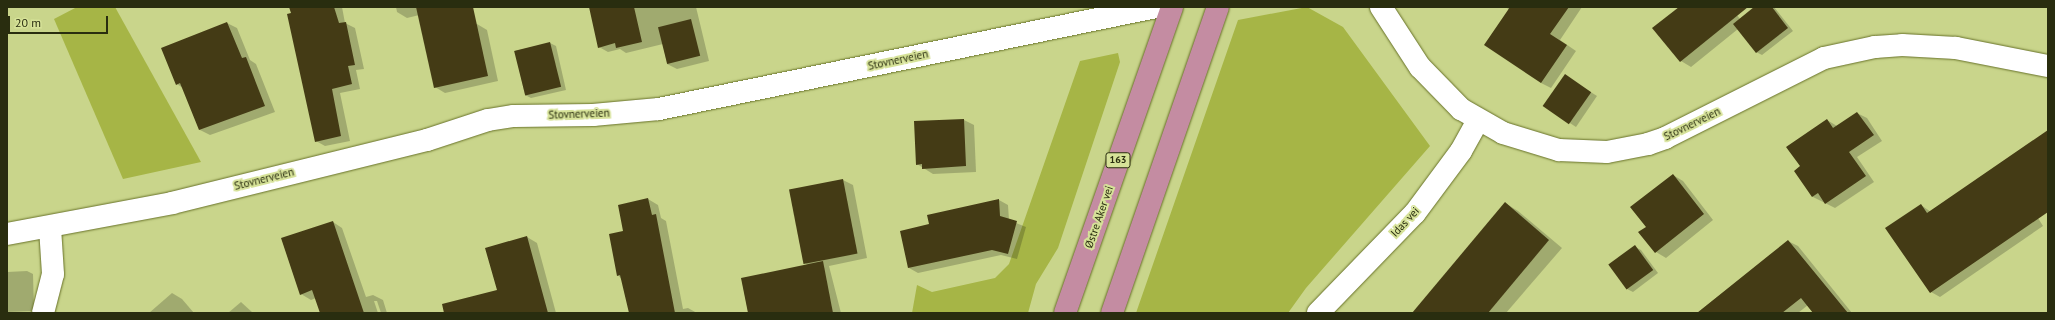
<!DOCTYPE html>
<meta charset="utf-8">
<style>
body{margin:0}
#map{position:relative;width:2055px;height:320px;overflow:hidden;background:#c9d58b;font-family:"PT Sans",sans-serif}
div>[style]{position:absolute}
.green>*{inset:0;background:#a6b546}
.shadow>*{inset:0;background:#0003}
.building>*{inset:0;background:#443b15;transform-origin:0 0}
.roads{filter:drop-shadow(0 0 1px #687229) drop-shadow(0 0 1px #687229)}
.minor>*{height:22px;margin:-11px;padding:0 11px;transform-origin:11px;border-radius:11px;background:#fff}
.tertiary>*{height:22px;margin:-11px;padding:0 11px;transform-origin:11px;border-radius:11px;background:#fff}
.trunk>*{height:22px;margin:-11px;padding:0 11px;transform-origin:11px;border-radius:11px;background:#c48ca2}
span{translate:-50% -50%;white-space:nowrap;text-align:center;line-height:1.15;-webkit-text-stroke:4px #d6e298;paint-order:stroke}
.shield-label span{padding:1px 3px;background:#d6e298;border:1px solid;border-radius:3px;-webkit-text-stroke-width:0}
.shield-label{font-size:10px;color:#292d0f;font-weight:700}
.street-label{font-size:11px;color:#292d0f}
.frame{position:absolute;inset:0;border:8px solid #292d0f;pointer-events:none}
.scale{position:absolute;left:8px;top:16px;width:100px;height:18px;box-sizing:border-box;border:2px solid #292d0f;border-top:0;padding-left:5px;font-size:12px;line-height:14px;white-space:nowrap;color:#292d0f;-webkit-text-stroke:3px #d6e298;paint-order:stroke}
</style>
<div id="map">
<div class="green">
<div style="clip-path:polygon(77px 7px,115px 7px,201px 162px,123px 179px,54px 19px)"></div>
<div style="clip-path:polygon(1307px 7px,1343px 27px,1430px 146px,1306px 288px,1288px 313px,1136px 313px,1238px 20px)"></div>
<div style="clip-path:polygon(1118px 53px,1120px 62px,1058px 248px,1036px 284px,1028px 313px,912px 313px,917px 285px,932px 292px,995px 278px,1009px 264px,1080px 61px)"></div>
</div>
<div class="shadow">
<div style="clip-path:polygon(290px 7px,342px 7px,345px 23px,355px 28px,364px 69px,356px 70px,360px 89px,340px 93px,350px 141px,325px 146px,316px 141px)"></div>
<div style="clip-path:polygon(396px 7px,447px 7px,448px 8px,407px 18px,397px 12px)"></div>
<div style="clip-path:polygon(590px 7px,696px 7px,709px 61px,677px 69px,667px 64px,663px 44px,626px 53px,620px 49px,608px 52px,599px 47px)"></div>
<div style="clip-path:polygon(1507px 7px,1582px 7px,1560px 40px,1576px 51px,1551px 88px,1541px 83px)"></div>
<div style="clip-path:polygon(1681px 7px,1731px 7px,1740px 19px,1756px 7px,1774px 7px,1793px 31px,1762px 55px,1756px 52px,1738px 29px,1691px 67px,1681px 61px,1654px 28px)"></div>
<div style="clip-path:polygon(227px 23px,237px 28px,250px 60px,256px 64px,275px 112px,210px 135px,200px 130px,183px 88px,177px 84px)"></div>
<div style="clip-path:polygon(477px 24px,487px 30px,498px 81px,445px 93px,435px 87px,424px 36px)"></div>
<div style="clip-path:polygon(550px 43px,556px 46px,566px 90px,531px 98px,525px 95px,515px 51px)"></div>
<div style="clip-path:polygon(1570px 79px,1597px 96px,1576px 127px,1545px 107px)"></div>
<div style="clip-path:polygon(1857px 113px,1867px 118px,1882px 141px,1857px 157px,1874px 182px,1835px 208px,1813px 197px,1796px 171px,1801px 167px,1827px 120px,1837px 126px)"></div>
<div style="clip-path:polygon(964px 120px,974px 125px,976px 172px,933px 174px,917px 164px)"></div>
<div style="clip-path:polygon(2048px 133px,2048px 211px,2038px 218px,2043px 226px,1940px 297px,1931px 292px,1921px 205px,1931px 212px)"></div>
<div style="clip-path:polygon(1673px 175px,1683px 181px,1713px 220px,1666px 258px,1656px 252px,1640px 233px,1647px 227px)"></div>
<div style="clip-path:polygon(843px 180px,853px 185px,867px 258px,829px 266px,841px 313px,749px 313px,808px 265px,806px 264px)"></div>
<div style="clip-path:polygon(648px 199px,658px 205px,661px 218px,666px 221px,683px 309px,688px 308px,697px 313px,650px 313px,618px 275px,624px 232px)"></div>
<div style="clip-path:polygon(999px 200px,1008px 205px,1009px 220px,1026px 227px,1017px 259px,1001px 255px,918px 273px,909px 268px,930px 225px,928px 216px)"></div>
<div style="clip-path:polygon(1505px 203px,1518px 211px,1562px 248px,1506px 313px,1413px 313px)"></div>
<div style="clip-path:polygon(333px 222px,342px 228px,366px 297px,373px 295px,383px 300px,387px 313px,381px 313px,377px 301px,374px 301px,378px 313px,321px 313px,316px 298px,311px 300px,301px 294px)"></div>
<div style="clip-path:polygon(527px 237px,537px 243px,556px 313px,485px 313px)"></div>
<div style="clip-path:polygon(1788px 241px,1798px 246px,1852px 313px,1815px 313px,1808px 305px,1798px 313px,1697px 313px)"></div>
<div style="clip-path:polygon(1635px 247px,1641px 250px,1658px 273px,1633px 292px,1627px 289px,1610px 265px)"></div>
<div style="clip-path:polygon(27px 271px,33px 274px,34px 311px,7px 312px,7px 272px)"></div>
<div style="clip-path:polygon(172px 293px,182px 299px,194px 313px,149px 313px)"></div>
<div style="clip-path:polygon(241px 302px,253px 313px,228px 313px)"></div>
</div>
<div class="building">
<div style="clip-path:polygon(289px 7px,334px 7px,339px 23px,346px 22px,355px 65px,348px 66px,352px 84px,332px 89px,341px 136px,315px 142px,287px 14px,291px 13px)"></div>
<div style="clip-path:polygon(416px 7px,473px 7px,488px 76px,434px 88px)"></div>
<div style="clip-path:polygon(589px 7px,634px 7px,642px 42px,616px 48px,615px 43px,598px 48px)"></div>
<div style="clip-path:polygon(1510px 7px,1569px 7px,1550px 34px,1567px 45px,1541px 83px,1484px 45px)"></div>
<div style="clip-path:polygon(1679px 7px,1748px 7px,1680px 62px,1652px 28px)"></div>
<div style="clip-path:polygon(1754px 7px,1772px 7px,1788px 28px,1756px 53px,1733px 24px)"></div>
<div style="left:691px;top:19px;width:38px;height:34px;rotate:76deg"></div>
<div style="clip-path:polygon(227px 22px,242px 58px,246px 57px,265px 106px,199px 130px,180px 83px,176px 85px,161px 48px)"></div>
<div style="left:550px;top:42px;width:46px;height:37px;rotate:76deg"></div>
<div style="left:1565px;top:74px;width:32px;height:39px;rotate:35deg"></div>
<div style="clip-path:polygon(1857px 112px,1874px 135px,1849px 152px,1866px 176px,1825px 204px,1818px 193px,1812px 197px,1794px 171px,1800px 166px,1786px 147px,1827px 119px,1833px 128px)"></div>
<div style="clip-path:polygon(964px 119px,966px 166px,922px 169px,922px 164px,916px 165px,914px 121px)"></div>
<div style="clip-path:polygon(2048px 130px,2048px 212px,1930px 293px,1885px 228px,1921px 204px,1927px 213px)"></div>
<div style="clip-path:polygon(1673px 174px,1704px 214px,1655px 253px,1638px 232px,1646px 227px,1630px 207px)"></div>
<div style="left:843px;top:179px;width:76px;height:55px;rotate:79deg"></div>
<div style="clip-path:polygon(648px 198px,652px 215px,656px 214px,675px 313px,629px 313px,620px 275px,617px 276px,609px 234px,623px 231px,618px 205px)"></div>
<div style="clip-path:polygon(999px 199px,1000px 216px,1017px 221px,1008px 254px,992px 250px,908px 268px,900px 231px,929px 224px,927px 215px)"></div>
<div style="clip-path:polygon(1505px 202px,1549px 240px,1488px 313px,1412px 313px)"></div>
<div style="clip-path:polygon(333px 221px,364px 313px,320px 313px,312px 290px,300px 295px,281px 238px)"></div>
<div style="clip-path:polygon(527px 236px,548px 313px,444px 313px,442px 304px,497px 290px,485px 248px)"></div>
<div style="clip-path:polygon(1788px 240px,1848px 313px,1813px 313px,1801px 298px,1782px 313px,1697px 313px)"></div>
<div style="left:1635px;top:245px;width:31px;height:33px;rotate:54deg"></div>
<div style="clip-path:polygon(823px 261px,833px 313px,748px 313px,741px 278px)"></div>
</div>
<div class="roads">
<div class="minor">
<div style="left:43px;top:313px;width:40px;rotate:-75.6deg"></div>
<div style="left:53px;top:274px;width:46px;rotate:-93.7deg"></div>
<div style="left:1318px;top:313px;width:139px;rotate:-45.9deg"></div>
<div style="left:1415px;top:213px;width:77px;rotate:-53.4deg"></div>
<div style="left:1461px;top:151px;width:35px;rotate:-61deg"></div>
</div>
<div class="tertiary">
<div style="left:1381px;top:7px;width:72px;rotate:57deg"></div>
<div style="left:1420px;top:67px;width:59px;rotate:45.7deg"></div>
<div style="left:1461px;top:109px;width:48px;rotate:29.7deg"></div>
<div style="left:1503px;top:133px;width:59px;rotate:16.9deg"></div>
<div style="left:1559px;top:150px;width:48px;rotate:2.4deg"></div>
<div style="left:1607px;top:152px;width:42px;rotate:-11deg"></div>
<div style="left:1648px;top:144px;width:18px;rotate:-19deg"></div>
<div style="left:1665px;top:138px;width:178px;rotate:-26.7deg"></div>
<div style="left:1824px;top:58px;width:52px;rotate:-12.2deg"></div>
<div style="left:1875px;top:47px;width:27px;rotate:-4deg"></div>
<div style="left:1902px;top:45px;width:54px;rotate:3.2deg"></div>
<div style="left:1956px;top:48px;width:94px;rotate:11.1deg"></div>
<div style="left:7px;top:234px;width:168px;rotate:-10.6deg"></div>
<div style="left:172px;top:203px;width:263px;rotate:-13.9deg"></div>
<div style="left:427px;top:140px;width:64px;rotate:-18.2deg"></div>
<div style="left:488px;top:120px;width:26px;rotate:-9deg"></div>
<div style="left:514px;top:116px;width:79px;rotate:-0.7deg"></div>
<div style="left:593px;top:115px;width:66px;rotate:-5.2deg"></div>
<div style="left:659px;top:109px;width:507px;rotate:-11.6deg"></div>
</div>
<div class="trunk">
<div style="left:1065px;top:313px;width:324px;rotate:-70.7deg"></div>
<div style="left:1112px;top:313px;width:324px;rotate:-70.9deg"></div>
</div>
</div>
<div class="shield-label">
<span style="left:1118px;top:160px">163</span>
</div>
<div class="street-label">
<span style="left:898px;top:60px;rotate:-12deg">Stovnerveien</span>
<span style="left:579px;top:114px;rotate:-2deg">Stovnerveien</span>
<span style="left:1692px;top:124px;rotate:-26deg">Stovnerveien</span>
<span style="left:264px;top:179px;rotate:-14deg">Stovnerveien</span>
<span style="left:1099px;top:217px;rotate:-71deg">Østre Aker vei</span>
<span style="left:1405px;top:222px;rotate:-47deg">Idas vei</span>
</div>
<div class="frame"></div>
<div class="scale">20 m</div>
</div>
